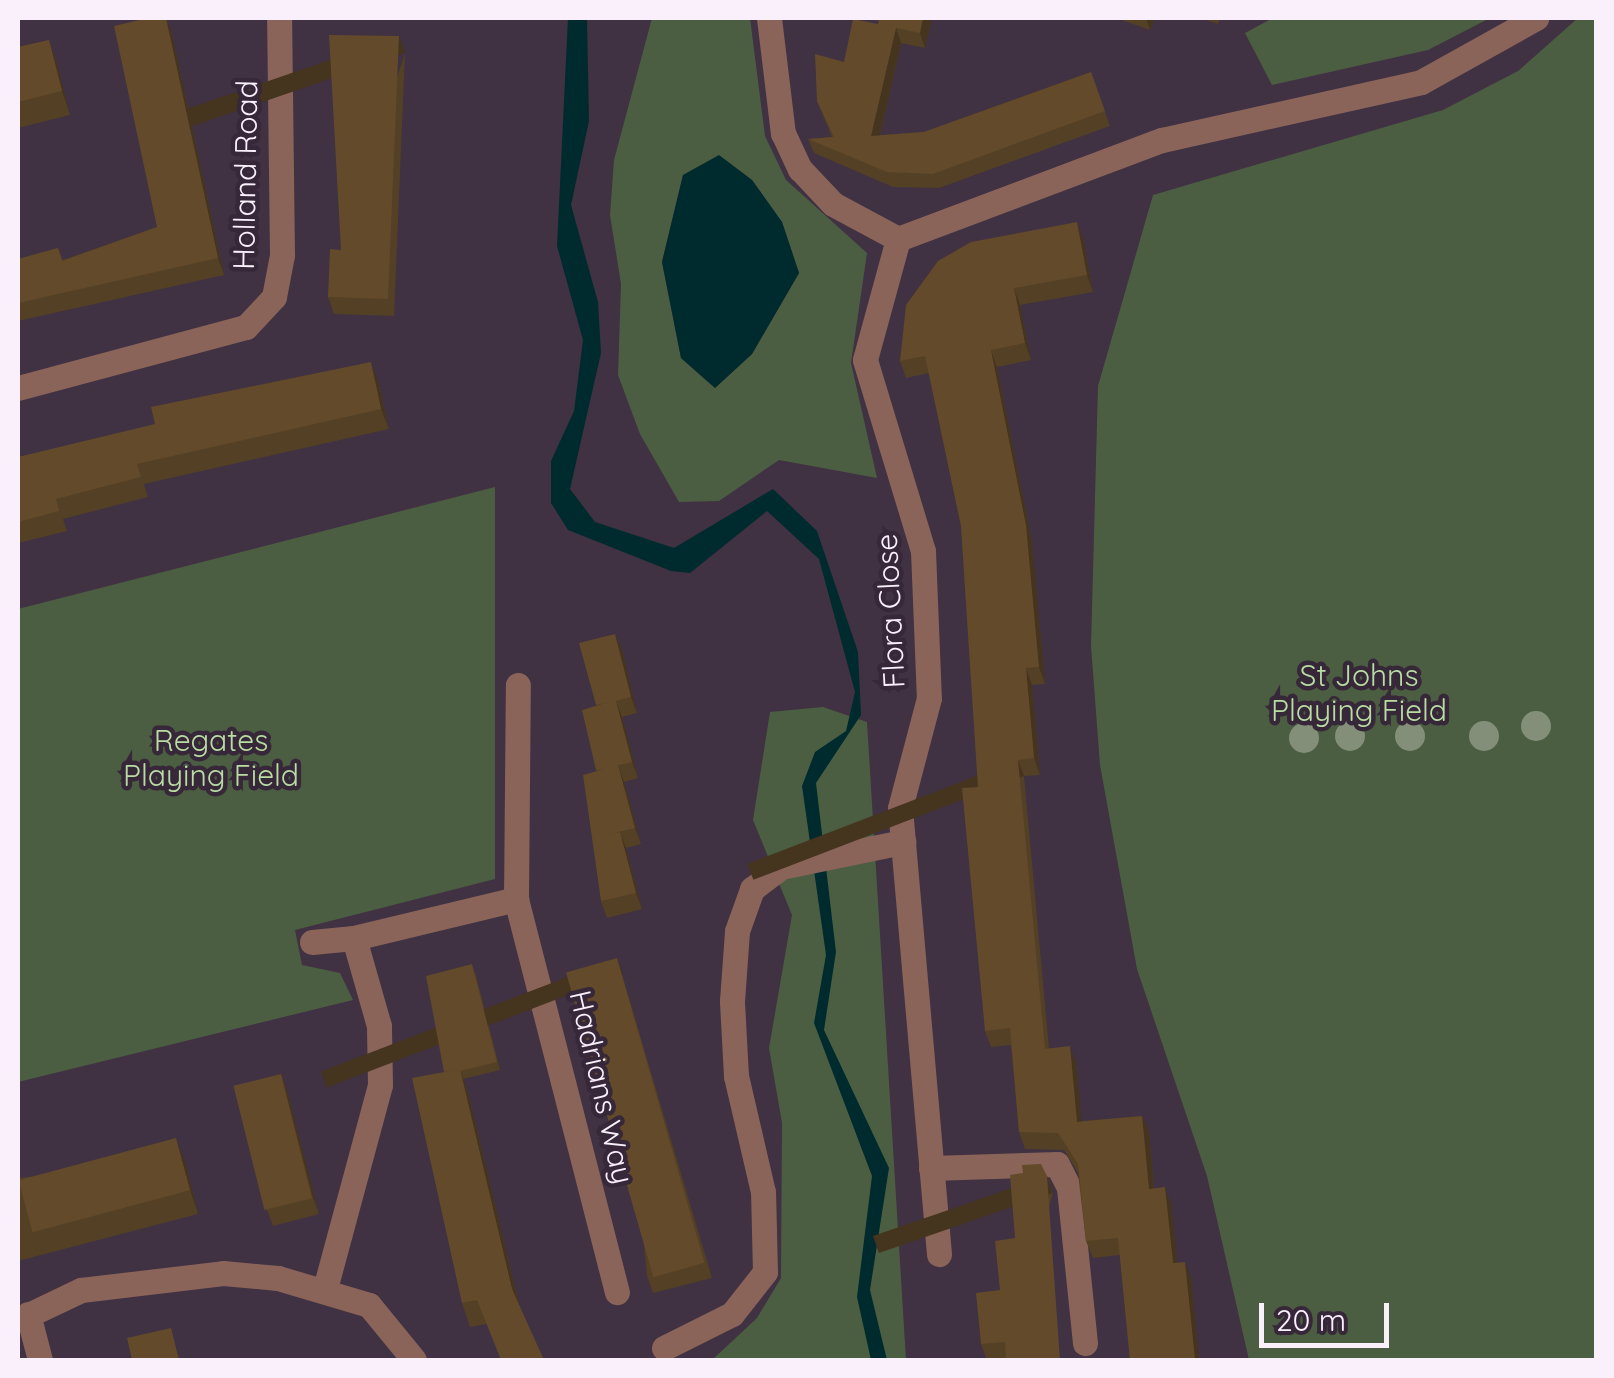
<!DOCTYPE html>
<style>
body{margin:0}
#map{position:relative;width:1614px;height:1378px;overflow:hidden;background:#403143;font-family:Quicksand,sans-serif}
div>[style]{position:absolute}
.green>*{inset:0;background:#4c5e42}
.water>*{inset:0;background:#002b2e}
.minor>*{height:25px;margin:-12.5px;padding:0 12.5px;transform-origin:12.5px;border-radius:12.5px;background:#8a6459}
.trees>*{width:30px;height:30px;margin:-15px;border-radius:50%;background:#838f78}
.wall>*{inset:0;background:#544025}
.shaded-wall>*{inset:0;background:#45341e;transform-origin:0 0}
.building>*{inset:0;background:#624a2b;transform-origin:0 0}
span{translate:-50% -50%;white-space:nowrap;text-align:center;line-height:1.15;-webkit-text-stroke:9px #362739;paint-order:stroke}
.street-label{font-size:30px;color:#faf0fc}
.park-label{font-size:30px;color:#b9dca3}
.frame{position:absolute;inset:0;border:20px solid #faf0fc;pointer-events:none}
.scale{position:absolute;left:1259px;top:1303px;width:130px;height:45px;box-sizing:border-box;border:5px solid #faf0fc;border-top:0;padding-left:12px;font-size:30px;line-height:35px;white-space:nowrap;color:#faf0fc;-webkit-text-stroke:8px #362739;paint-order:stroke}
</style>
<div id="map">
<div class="green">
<div style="clip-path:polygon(evenodd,652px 18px,750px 18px,765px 136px,786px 180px,867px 253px,851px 363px,877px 478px,779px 460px,719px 501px,679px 502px,640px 434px,618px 375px,621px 284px,610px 215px,614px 160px,652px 18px,719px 156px,752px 180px,782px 222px,799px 273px,752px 354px,715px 388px,681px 358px,662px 262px,683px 175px,719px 156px)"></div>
<div style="clip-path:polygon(1273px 18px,1490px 18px,1428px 50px,1272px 85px,1245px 33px)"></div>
<div style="clip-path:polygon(1578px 18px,1596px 18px,1596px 1360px,1249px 1360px,1207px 1176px,1137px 969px,1100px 765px,1091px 646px,1098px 386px,1153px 195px,1443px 110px,1518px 71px)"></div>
<div style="clip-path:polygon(495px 487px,495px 879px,295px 930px,302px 965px,340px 973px,353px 1000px,18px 1082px,18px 609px)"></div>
<div style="clip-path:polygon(823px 707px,867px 722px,906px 1360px,712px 1360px,757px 1318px,781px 1278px,782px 1123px,769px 1048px,792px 915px,753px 820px,770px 712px)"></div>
</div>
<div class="water">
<div style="clip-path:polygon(568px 18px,587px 18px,589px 121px,571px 205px,598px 302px,601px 353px,570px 489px,595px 522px,674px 548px,773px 489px,817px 531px,858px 652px,861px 715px,816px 783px,836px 952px,824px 1030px,889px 1168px,870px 1290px,887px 1360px,871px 1360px,857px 1297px,872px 1176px,814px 1023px,826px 955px,802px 786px,815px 752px,846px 731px,855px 692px,819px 559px,767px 511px,690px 573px,671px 571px,568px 530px,551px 503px,551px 461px,574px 411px,583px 340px,557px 246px)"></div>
<div style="clip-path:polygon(719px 155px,752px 180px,782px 222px,799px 273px,752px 354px,715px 388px,681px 358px,662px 262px,683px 175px)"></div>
</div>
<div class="minor">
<div style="left:769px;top:18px;width:116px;rotate:83.1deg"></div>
<div style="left:783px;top:133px;width:40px;rotate:65deg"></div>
<div style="left:800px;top:169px;width:48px;rotate:46.7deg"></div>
<div style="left:833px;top:204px;width:74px;rotate:28.3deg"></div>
<div style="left:898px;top:239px;width:282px;rotate:-20.6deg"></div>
<div style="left:1162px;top:140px;width:265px;rotate:-12.6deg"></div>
<div style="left:1421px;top:82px;width:132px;rotate:-29.1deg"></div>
<div style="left:898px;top:239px;width:125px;rotate:105.3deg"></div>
<div style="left:865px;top:360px;width:200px;rotate:73.1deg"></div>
<div style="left:923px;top:551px;width:147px;rotate:87.7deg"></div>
<div style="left:929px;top:698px;width:114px;rotate:104.8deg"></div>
<div style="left:900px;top:808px;width:448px;rotate:85deg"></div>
<div style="left:18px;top:388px;width:236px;rotate:-15deg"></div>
<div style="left:246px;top:327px;width:41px;rotate:-47deg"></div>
<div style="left:274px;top:297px;width:43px;rotate:-79.2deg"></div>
<div style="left:282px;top:255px;width:237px;rotate:-90.7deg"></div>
<div style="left:516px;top:899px;width:214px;rotate:-89.5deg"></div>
<div style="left:312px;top:942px;width:42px;rotate:-5.4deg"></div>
<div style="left:931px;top:1168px;width:126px;rotate:-1.8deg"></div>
<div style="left:1057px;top:1164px;width:27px;rotate:63deg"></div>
<div style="left:1069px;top:1188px;width:156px;rotate:84.1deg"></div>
<div style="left:326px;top:1285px;width:207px;rotate:-74.9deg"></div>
<div style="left:380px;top:1085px;width:59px;rotate:-91deg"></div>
<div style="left:379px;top:1026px;width:91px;rotate:-105.9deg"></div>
<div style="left:354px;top:938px;width:167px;rotate:-13.5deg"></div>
<div style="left:516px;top:899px;width:406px;rotate:75.6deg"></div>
<div style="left:28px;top:1314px;width:48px;rotate:75.4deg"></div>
<div style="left:18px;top:1320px;width:70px;rotate:-25.5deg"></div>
<div style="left:81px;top:1290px;width:143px;rotate:-6.8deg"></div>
<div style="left:223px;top:1273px;width:55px;rotate:5.2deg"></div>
<div style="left:278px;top:1278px;width:95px;rotate:16.5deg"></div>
<div style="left:369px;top:1305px;width:71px;rotate:50.7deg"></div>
<div style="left:664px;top:1348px;width:76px;rotate:-26.6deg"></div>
<div style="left:732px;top:1314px;width:53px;rotate:-51.8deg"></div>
<div style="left:765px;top:1272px;width:80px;rotate:-91.4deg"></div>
<div style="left:763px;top:1192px;width:119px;rotate:-103.1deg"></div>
<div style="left:736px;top:1076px;width:75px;rotate:-93.1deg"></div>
<div style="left:732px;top:1001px;width:70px;rotate:-85.9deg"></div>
<div style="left:737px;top:931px;width:45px;rotate:-70.3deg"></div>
<div style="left:752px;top:889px;width:36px;rotate:-37deg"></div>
<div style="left:781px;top:867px;width:125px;rotate:-11.6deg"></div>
</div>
<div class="trees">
<div style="left:1536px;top:726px"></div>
<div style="left:1350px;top:736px"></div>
<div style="left:1410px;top:736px"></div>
<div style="left:1484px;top:736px"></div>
<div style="left:1304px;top:738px"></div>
</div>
<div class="wall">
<div style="clip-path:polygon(932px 18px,925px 48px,901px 43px,880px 135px,924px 132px,1091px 72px,1110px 126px,939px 188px,893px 187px,814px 153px,808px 139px,832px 137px,817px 101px,844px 62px,878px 24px)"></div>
<div style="clip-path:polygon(1116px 18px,1155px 18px,1150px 30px)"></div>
<div style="clip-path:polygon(1200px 18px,1220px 18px,1218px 24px)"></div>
<div style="clip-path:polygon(171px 30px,224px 275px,18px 321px,18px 259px,58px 248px,63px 260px,157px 227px)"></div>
<div style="clip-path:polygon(49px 40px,57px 64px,70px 115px,18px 128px,18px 47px)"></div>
<div style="clip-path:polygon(405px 53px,394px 316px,334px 314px,328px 297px,341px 250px)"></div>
<div style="clip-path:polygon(1083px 238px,1093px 292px,1020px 305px,1031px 360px,997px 367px,1032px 542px,1045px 684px,1032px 685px,1040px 775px,1024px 776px,1049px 1048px,1076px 1063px,1081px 1121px,1142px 1116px,1149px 1132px,1154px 1189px,1171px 1204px,1177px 1262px,1191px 1278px,1199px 1360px,1130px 1360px,1120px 1255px,1093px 1258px,1086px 1241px,1078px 1173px,1064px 1150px,1025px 1149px,1019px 1132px,1011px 1045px,991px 1047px,985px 1031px,978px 787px,961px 526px,929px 373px,906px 378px,900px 361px)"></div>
<div style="clip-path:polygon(378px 381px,389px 429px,144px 484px,148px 497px,63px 519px,67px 531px,18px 543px,18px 457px)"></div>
<div style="clip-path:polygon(622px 650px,637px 713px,622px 717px,638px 778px,624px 782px,641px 844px,626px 848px,642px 909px,607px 918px,601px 901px,596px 771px,596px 706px)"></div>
<div style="clip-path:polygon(617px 958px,712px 1278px,653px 1293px,647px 1276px)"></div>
<div style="clip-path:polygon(475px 972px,500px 1070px,463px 1079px,468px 1093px,519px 1304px,486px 1324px,470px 1327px,462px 1303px,444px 1072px)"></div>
<div style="clip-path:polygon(281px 1074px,287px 1091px,319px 1214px,273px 1226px,267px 1210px)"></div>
<div style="clip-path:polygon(185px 1162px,198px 1214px,18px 1261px,18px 1178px)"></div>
<div style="clip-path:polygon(1047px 1176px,1053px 1193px,1006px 1359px,987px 1360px,981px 1344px,1000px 1290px,1015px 1238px)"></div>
</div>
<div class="shaded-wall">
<div style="clip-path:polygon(166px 18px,171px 30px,224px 275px,218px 258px)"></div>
<div style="clip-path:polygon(923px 18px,932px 18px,925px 48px,920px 33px)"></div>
<div style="clip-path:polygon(1146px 18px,1155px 18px,1150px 30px)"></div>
<div style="clip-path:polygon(896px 28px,901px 43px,876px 151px,871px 136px)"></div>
<div style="left:399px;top:36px;width:18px;height:263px;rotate:71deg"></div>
<div style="clip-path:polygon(49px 40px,57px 64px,70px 115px,62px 91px)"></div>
<div style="clip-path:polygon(1077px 222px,1083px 238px,1093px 292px,1087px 275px)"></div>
<div style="clip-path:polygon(1014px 288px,1020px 305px,1031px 360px,1025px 343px)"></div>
<div style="clip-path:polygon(991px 350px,997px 367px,1032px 542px,1045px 684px,1039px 667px)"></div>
<div style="clip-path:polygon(371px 362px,378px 381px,389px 429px,381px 409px)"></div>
<div style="clip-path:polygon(615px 634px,622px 650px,637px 713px,631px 697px)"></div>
<div style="clip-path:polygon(1026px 668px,1032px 685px,1040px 775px,1034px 758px)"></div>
<div style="clip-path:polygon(616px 701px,622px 717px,638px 778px,632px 762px)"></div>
<div style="left:1018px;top:760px;width:17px;height:290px;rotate:69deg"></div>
<div style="clip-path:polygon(618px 765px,624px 782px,641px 844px,635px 828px)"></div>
<div style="clip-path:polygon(620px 832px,626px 848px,642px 909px,636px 893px)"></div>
<div style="left:617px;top:958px;width:17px;height:317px;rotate:69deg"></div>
<div style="clip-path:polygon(1070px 1046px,1076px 1063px,1083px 1138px,1077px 1122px)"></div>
<div style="clip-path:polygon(460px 1069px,468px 1093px,521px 1313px,512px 1289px)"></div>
<div style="clip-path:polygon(281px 1074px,287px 1091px,319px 1214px,313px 1198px)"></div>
<div style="clip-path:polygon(1142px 1116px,1149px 1132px,1155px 1206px,1149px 1189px)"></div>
<div style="clip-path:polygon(176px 1138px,185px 1162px,198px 1214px,190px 1190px)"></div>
<div style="left:1047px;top:1176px;width:18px;height:184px;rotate:71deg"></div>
<div style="clip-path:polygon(1165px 1187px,1171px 1204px,1179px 1279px,1173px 1263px)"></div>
<div style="clip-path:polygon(1185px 1262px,1191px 1278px,1199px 1360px,1195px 1360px)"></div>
</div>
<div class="building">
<div style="clip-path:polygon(148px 18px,166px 18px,218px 258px,18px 303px,18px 259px,58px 248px,62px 261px,157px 227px,114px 26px)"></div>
<div style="clip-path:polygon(879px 18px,923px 18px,920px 33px,896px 28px,871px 136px,924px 132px,1091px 72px,1105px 111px,933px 174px,887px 172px,808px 139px,834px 137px,817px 101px,815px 54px,844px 62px,853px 19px,878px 24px)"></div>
<div style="clip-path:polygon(329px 35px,399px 36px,388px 299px,328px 297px,330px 249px,341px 250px)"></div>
<div style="clip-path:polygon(49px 40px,62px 91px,18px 102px,18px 47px)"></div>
<div style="clip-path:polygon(1077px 222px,1087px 275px,1014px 288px,1025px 343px,991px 350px,1026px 525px,1039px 667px,1026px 668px,1034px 758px,1018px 760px,1045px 1049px,1070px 1046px,1077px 1122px,1142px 1116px,1149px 1189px,1165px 1187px,1173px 1263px,1185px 1262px,1195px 1360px,1130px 1360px,1118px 1238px,1086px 1241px,1078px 1164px,1058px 1133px,1019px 1132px,1010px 1028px,985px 1031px,962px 788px,978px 787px,961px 526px,925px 356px,900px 361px,906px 305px,938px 261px,971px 242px)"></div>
<div style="clip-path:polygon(371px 362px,381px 409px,137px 464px,141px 477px,56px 499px,59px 511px,18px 522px,18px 457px,155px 424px,151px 407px)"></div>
<div style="clip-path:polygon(615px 634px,631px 697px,616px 701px,632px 762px,618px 765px,635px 828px,606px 835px,620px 832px,636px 893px,601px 901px,583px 775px,604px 769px,596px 770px,582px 710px,609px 702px,596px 705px,579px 643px)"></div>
<div style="left:617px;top:958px;width:317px;height:53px;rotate:74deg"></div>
<div style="clip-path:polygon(472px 964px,497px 1062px,460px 1071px,460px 1069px,444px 1072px,426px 976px)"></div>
<div style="clip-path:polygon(460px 1069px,512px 1289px,544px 1360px,501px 1360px,477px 1300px,462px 1303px,412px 1078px)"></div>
<div style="left:281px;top:1074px;width:128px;height:49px;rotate:76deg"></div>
<div style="left:176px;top:1138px;width:54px;height:163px;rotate:75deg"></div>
<div style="clip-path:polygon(1041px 1164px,1047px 1176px,1060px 1360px,1006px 1360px,1005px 1342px,981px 1344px,976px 1293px,1000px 1290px,995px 1241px,1015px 1238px,1010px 1175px,1023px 1173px,1022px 1165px)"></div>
<div style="clip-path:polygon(171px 1328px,179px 1360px,132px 1360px,127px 1338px)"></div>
</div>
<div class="street-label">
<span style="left:245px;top:175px;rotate:-89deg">Holland Road</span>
<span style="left:890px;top:611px;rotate:-93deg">Flora Close</span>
<span style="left:602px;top:1087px;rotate:77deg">Hadrians Way</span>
</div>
<div class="park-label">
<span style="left:1359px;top:692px">St Johns<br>Playing Field</span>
<span style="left:211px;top:757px">Regates<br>Playing Field</span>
</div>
<div class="frame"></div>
<div class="scale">20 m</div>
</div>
